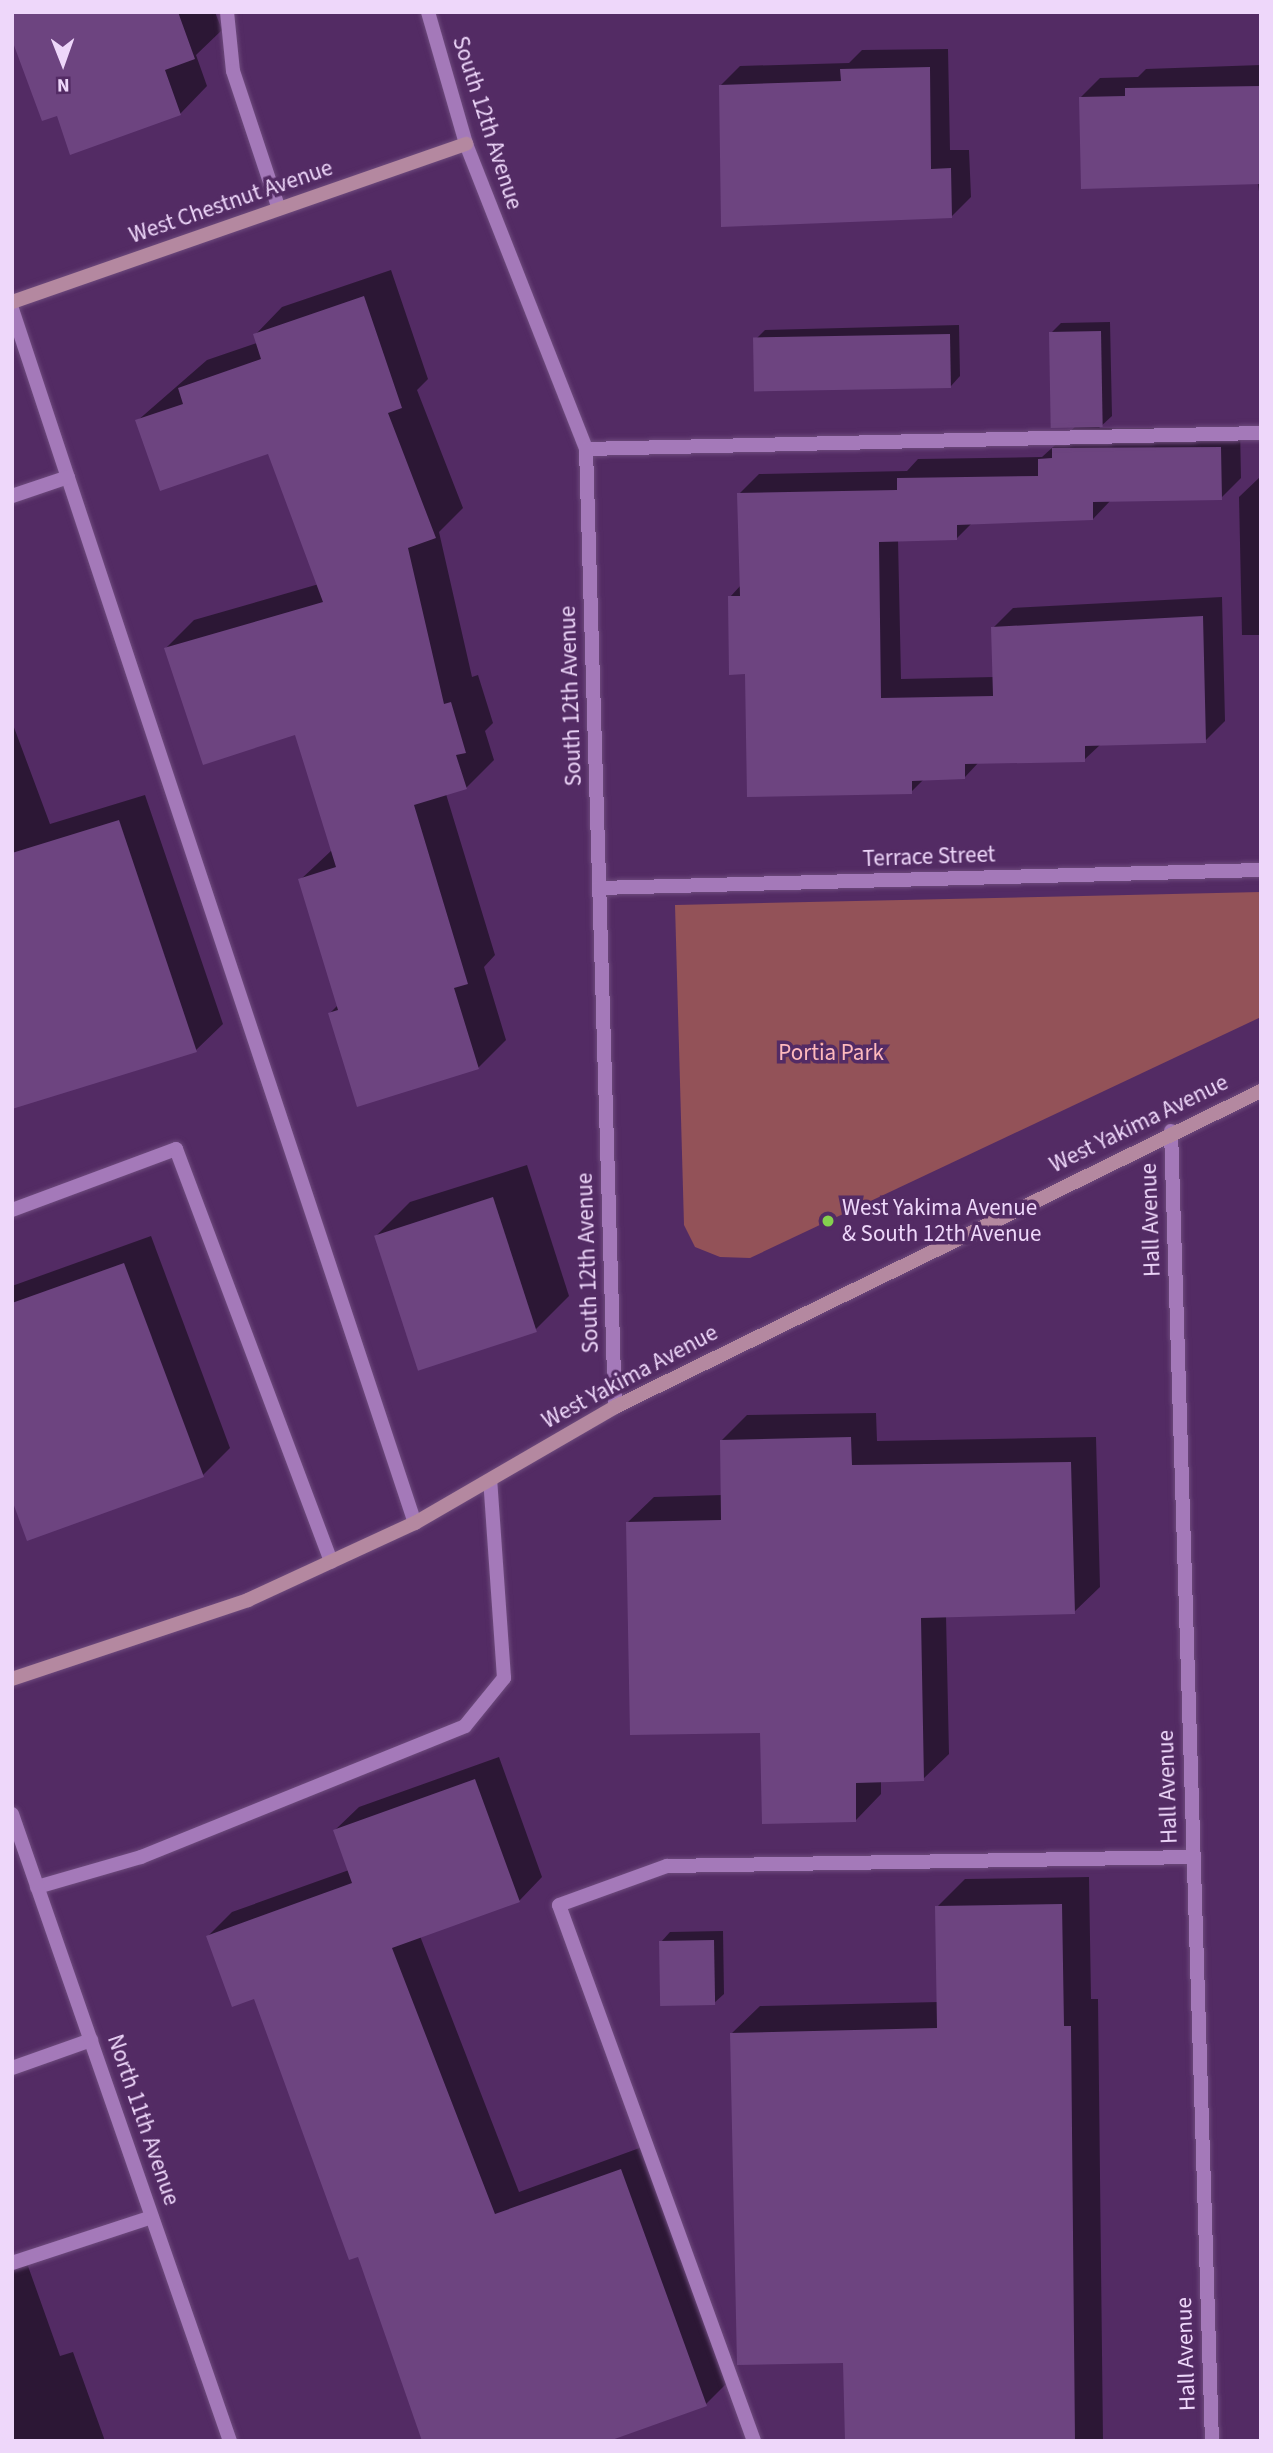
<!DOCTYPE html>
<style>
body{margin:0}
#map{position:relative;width:1273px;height:2453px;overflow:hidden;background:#532b64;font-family:"Source Sans 3",sans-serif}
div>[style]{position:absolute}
.green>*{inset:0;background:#935258}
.shadow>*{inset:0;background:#0007}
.building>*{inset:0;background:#6d4480;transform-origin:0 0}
.roads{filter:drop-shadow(0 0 2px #6e4b7d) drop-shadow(0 0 2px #6e4b7d)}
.lane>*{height:14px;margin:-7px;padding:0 7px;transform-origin:7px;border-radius:7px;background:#a479b9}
.street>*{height:14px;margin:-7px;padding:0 7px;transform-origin:7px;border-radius:7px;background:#a479b9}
.secondary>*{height:14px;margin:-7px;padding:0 7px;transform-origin:7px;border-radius:7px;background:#b488a0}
.dots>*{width:19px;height:19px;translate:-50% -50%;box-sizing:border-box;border:4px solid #532b64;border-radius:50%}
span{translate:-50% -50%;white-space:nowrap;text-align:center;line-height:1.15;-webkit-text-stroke:7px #532b64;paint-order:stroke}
.street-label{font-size:23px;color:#eed7fa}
.park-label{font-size:23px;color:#feb9bd}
.poi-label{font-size:23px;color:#eed7fa}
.left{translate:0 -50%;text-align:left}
.frame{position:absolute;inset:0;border:14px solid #eed7fa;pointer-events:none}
.north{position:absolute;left:28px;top:28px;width:70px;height:70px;-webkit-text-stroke:5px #532b64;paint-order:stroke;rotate:179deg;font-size:19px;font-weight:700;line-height:28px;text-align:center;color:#eed7fa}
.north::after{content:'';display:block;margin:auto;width:24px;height:32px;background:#eed7fa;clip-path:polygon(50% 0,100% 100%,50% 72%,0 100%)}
</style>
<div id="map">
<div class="green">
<div style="clip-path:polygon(1261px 892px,1261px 1017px,750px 1258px,720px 1257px,695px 1247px,684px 1225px,675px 905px)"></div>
</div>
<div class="shadow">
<div style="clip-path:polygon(12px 12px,215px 12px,222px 30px,196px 55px,207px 86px,180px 114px,58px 114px)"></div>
<div style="clip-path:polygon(948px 49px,950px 150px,969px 150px,971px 197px,952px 216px,721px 85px,740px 66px,849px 63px,862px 50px)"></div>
<div style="clip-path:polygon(1261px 65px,1261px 209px,1258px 183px,1081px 97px,1100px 78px,1138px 77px,1146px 69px)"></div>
<div style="clip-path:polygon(391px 270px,428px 379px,417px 390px,463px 508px,439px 532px,472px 677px,478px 675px,493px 723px,485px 731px,494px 760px,466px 788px,446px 794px,495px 955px,484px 967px,506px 1040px,478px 1068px,330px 1013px,338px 1005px,300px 880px,332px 850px,296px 732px,166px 648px,194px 620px,319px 584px,269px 452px,137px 421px,207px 360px,257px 343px,255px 335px,282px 307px)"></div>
<div style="clip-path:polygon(1110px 322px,1112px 416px,1099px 428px,1240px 428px,1241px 478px,1221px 498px,1111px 500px,1093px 519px,972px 523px,957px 538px,898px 539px,901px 679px,994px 677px,993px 628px,1013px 608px,1222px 597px,1225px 721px,1205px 741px,1101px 744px,1084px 760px,979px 762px,965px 777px,925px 778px,911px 792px,746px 672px,730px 597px,741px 585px,739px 494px,759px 474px,907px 471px,918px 459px,1042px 457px,1076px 426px,1051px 333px,1061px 323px)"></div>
<div style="clip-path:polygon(959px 325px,960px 376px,951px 386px,755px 340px,765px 330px)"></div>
<div style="clip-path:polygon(1261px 476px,1261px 635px,1242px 635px,1239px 497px)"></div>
<div style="clip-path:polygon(12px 722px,50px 824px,145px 795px,223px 1024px,196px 1050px,12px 1107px)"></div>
<div style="clip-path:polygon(527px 1165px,569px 1296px,535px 1330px,376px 1236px,410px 1202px)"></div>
<div style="clip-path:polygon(151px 1236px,230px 1448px,203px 1475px,12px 1494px,12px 1286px)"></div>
<div style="clip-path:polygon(876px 1413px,877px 1441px,1096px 1437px,1100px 1587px,1074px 1612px,946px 1615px,949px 1754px,923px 1779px,881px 1781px,881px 1794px,856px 1820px,762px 1731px,628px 1522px,654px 1497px,723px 1495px,722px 1440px,747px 1415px)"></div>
<div style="clip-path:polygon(499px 1757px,542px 1877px,519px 1901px,420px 1936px,519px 2192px,645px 2146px,730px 2380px,706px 2404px,359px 2254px,255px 1996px,208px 1936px,232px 1912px,349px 1870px,335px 1830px,359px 1807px)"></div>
<div style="clip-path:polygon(1089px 1877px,1091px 1999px,1098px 1999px,1103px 2441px,846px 2441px,845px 2361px,732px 2033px,760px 2006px,939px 2002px,937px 1907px,965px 1879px)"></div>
<div style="clip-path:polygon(723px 1931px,724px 1994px,714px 2003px,661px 1942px,670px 1932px)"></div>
<div style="clip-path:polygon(23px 2252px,60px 2356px,73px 2352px,105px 2441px,12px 2441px,12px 2256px)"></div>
</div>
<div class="building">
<div style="clip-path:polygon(12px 12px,178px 12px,195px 59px,165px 70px,181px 115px,70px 155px,57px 116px,42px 121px,12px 40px)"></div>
<div style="clip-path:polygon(930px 67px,931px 169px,951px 168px,952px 218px,721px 227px,719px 85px,841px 81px,840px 69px)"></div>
<div style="clip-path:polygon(1261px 86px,1261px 184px,1081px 189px,1079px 97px,1125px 96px,1125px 88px)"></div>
<div style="clip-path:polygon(364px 296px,402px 408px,388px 413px,436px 538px,408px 548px,444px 704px,451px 702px,466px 753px,456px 755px,467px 789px,414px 805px,468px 984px,454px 988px,479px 1069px,357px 1107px,328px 1013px,338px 1010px,298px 879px,336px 867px,295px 735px,203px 765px,164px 648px,323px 602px,268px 454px,160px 491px,135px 420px,183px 404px,178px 388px,261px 359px,253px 334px)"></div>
<div style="left:1101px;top:331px;width:96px;height:52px;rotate:89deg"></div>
<div style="left:950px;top:334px;width:54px;height:197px;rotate:89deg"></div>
<div style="clip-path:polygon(1221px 447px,1222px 500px,1093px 502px,1093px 520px,957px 525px,957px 540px,879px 542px,881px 698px,993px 696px,991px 627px,1203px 616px,1206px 743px,1085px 746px,1085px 762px,965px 764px,965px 779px,912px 781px,912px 794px,747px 797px,745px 674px,729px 675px,728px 596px,740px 596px,737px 493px,897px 490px,897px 478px,1038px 476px,1038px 459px,1052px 458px,1052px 448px)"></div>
<div style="clip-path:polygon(119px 820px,197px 1052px,12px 1109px,12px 853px)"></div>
<div style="left:493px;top:1197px;width:142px;height:125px;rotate:72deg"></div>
<div style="clip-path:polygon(124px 1263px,204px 1477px,27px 1541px,12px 1500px,12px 1303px)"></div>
<div style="clip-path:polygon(851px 1437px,852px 1465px,1071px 1462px,1075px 1614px,921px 1618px,924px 1781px,856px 1783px,856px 1822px,762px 1824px,760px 1733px,630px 1735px,626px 1522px,721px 1520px,720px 1440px)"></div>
<div style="clip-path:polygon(475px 1779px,520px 1902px,392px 1948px,495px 2214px,621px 2169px,707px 2406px,609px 2441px,422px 2441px,358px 2257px,349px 2260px,254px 1999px,232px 2007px,206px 1936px,352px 1883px,333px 1830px)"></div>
<div style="clip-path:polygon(1062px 1904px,1064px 2026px,1071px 2026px,1075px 2441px,845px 2441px,843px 2363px,737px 2365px,730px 2033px,937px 2028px,935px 1906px)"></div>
<div style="left:714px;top:1940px;width:65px;height:55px;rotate:89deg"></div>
</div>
<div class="roads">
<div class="lane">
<div style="left:227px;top:12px;width:59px;rotate:84.2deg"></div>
<div style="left:233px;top:71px;width:145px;rotate:71.6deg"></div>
<div style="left:12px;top:309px;width:1279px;rotate:71.64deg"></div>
<div style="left:586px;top:449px;width:675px;rotate:-1.36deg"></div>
<div style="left:12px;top:496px;width:59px;rotate:-18.7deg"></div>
<div style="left:12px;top:1210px;width:175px;rotate:-20.4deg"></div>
<div style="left:176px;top:1149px;width:441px;rotate:69.4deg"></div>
<div style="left:37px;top:1887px;width:108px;rotate:-16.1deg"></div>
<div style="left:141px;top:1857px;width:349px;rotate:-22deg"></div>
<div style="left:465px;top:1726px;width:62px;rotate:-50.9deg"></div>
<div style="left:504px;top:1678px;width:198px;rotate:-94deg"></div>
<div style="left:12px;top:2068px;width:84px;rotate:-19.5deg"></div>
<div style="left:12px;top:2263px;width:147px;rotate:-18.2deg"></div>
<div style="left:754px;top:2441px;width:570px;rotate:-109.99deg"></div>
<div style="left:559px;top:1905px;width:115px;rotate:-19.9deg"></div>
<div style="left:667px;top:1866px;width:526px;rotate:-0.98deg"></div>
</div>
<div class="street">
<div style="left:428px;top:12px;width:137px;rotate:73.9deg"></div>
<div style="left:466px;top:144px;width:328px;rotate:68.5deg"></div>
<div style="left:586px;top:449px;width:958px;rotate:88.27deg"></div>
<div style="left:599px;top:888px;width:662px;rotate:-1.56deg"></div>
<div style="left:1171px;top:1131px;width:1311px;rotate:88.21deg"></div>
<div style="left:12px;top:1814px;width:664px;rotate:70.83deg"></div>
</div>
<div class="secondary">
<div style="left:12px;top:302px;width:481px;rotate:-19.2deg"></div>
<div style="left:12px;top:1679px;width:249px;rotate:-18.5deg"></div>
<div style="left:248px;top:1600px;width:184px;rotate:-24.8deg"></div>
<div style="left:415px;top:1523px;width:231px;rotate:-30.1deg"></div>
<div style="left:615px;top:1407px;width:719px;rotate:-26.07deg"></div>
</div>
</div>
<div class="dots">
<div style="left:828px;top:1221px;background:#84d04e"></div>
</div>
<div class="street-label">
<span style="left:487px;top:123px;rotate:72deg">South 12th Avenue</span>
<span style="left:231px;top:202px;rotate:-19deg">West Chestnut Avenue</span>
<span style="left:571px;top:696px;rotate:-92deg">South 12th Avenue</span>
<span style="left:929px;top:857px;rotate:-2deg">Terrace Street</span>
<span style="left:1139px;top:1124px;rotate:-26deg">West Yakima Avenue</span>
<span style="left:1151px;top:1220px;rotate:-92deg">Hall Avenue</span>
<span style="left:588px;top:1263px;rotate:-92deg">South 12th Avenue</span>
<span style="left:630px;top:1377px;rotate:-28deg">West Yakima Avenue</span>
<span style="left:1168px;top:1787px;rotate:-92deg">Hall Avenue</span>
<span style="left:143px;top:2120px;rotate:71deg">North 11th Avenue</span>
<span style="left:1186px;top:2354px;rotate:-92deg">Hall Avenue</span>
</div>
<div class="park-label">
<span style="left:831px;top:1053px">Portia Park</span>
</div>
<div class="poi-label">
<span class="left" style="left:842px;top:1221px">West Yakima Avenue<br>&amp; South 12th Avenue</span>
</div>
<div class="frame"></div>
<div class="north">N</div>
</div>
